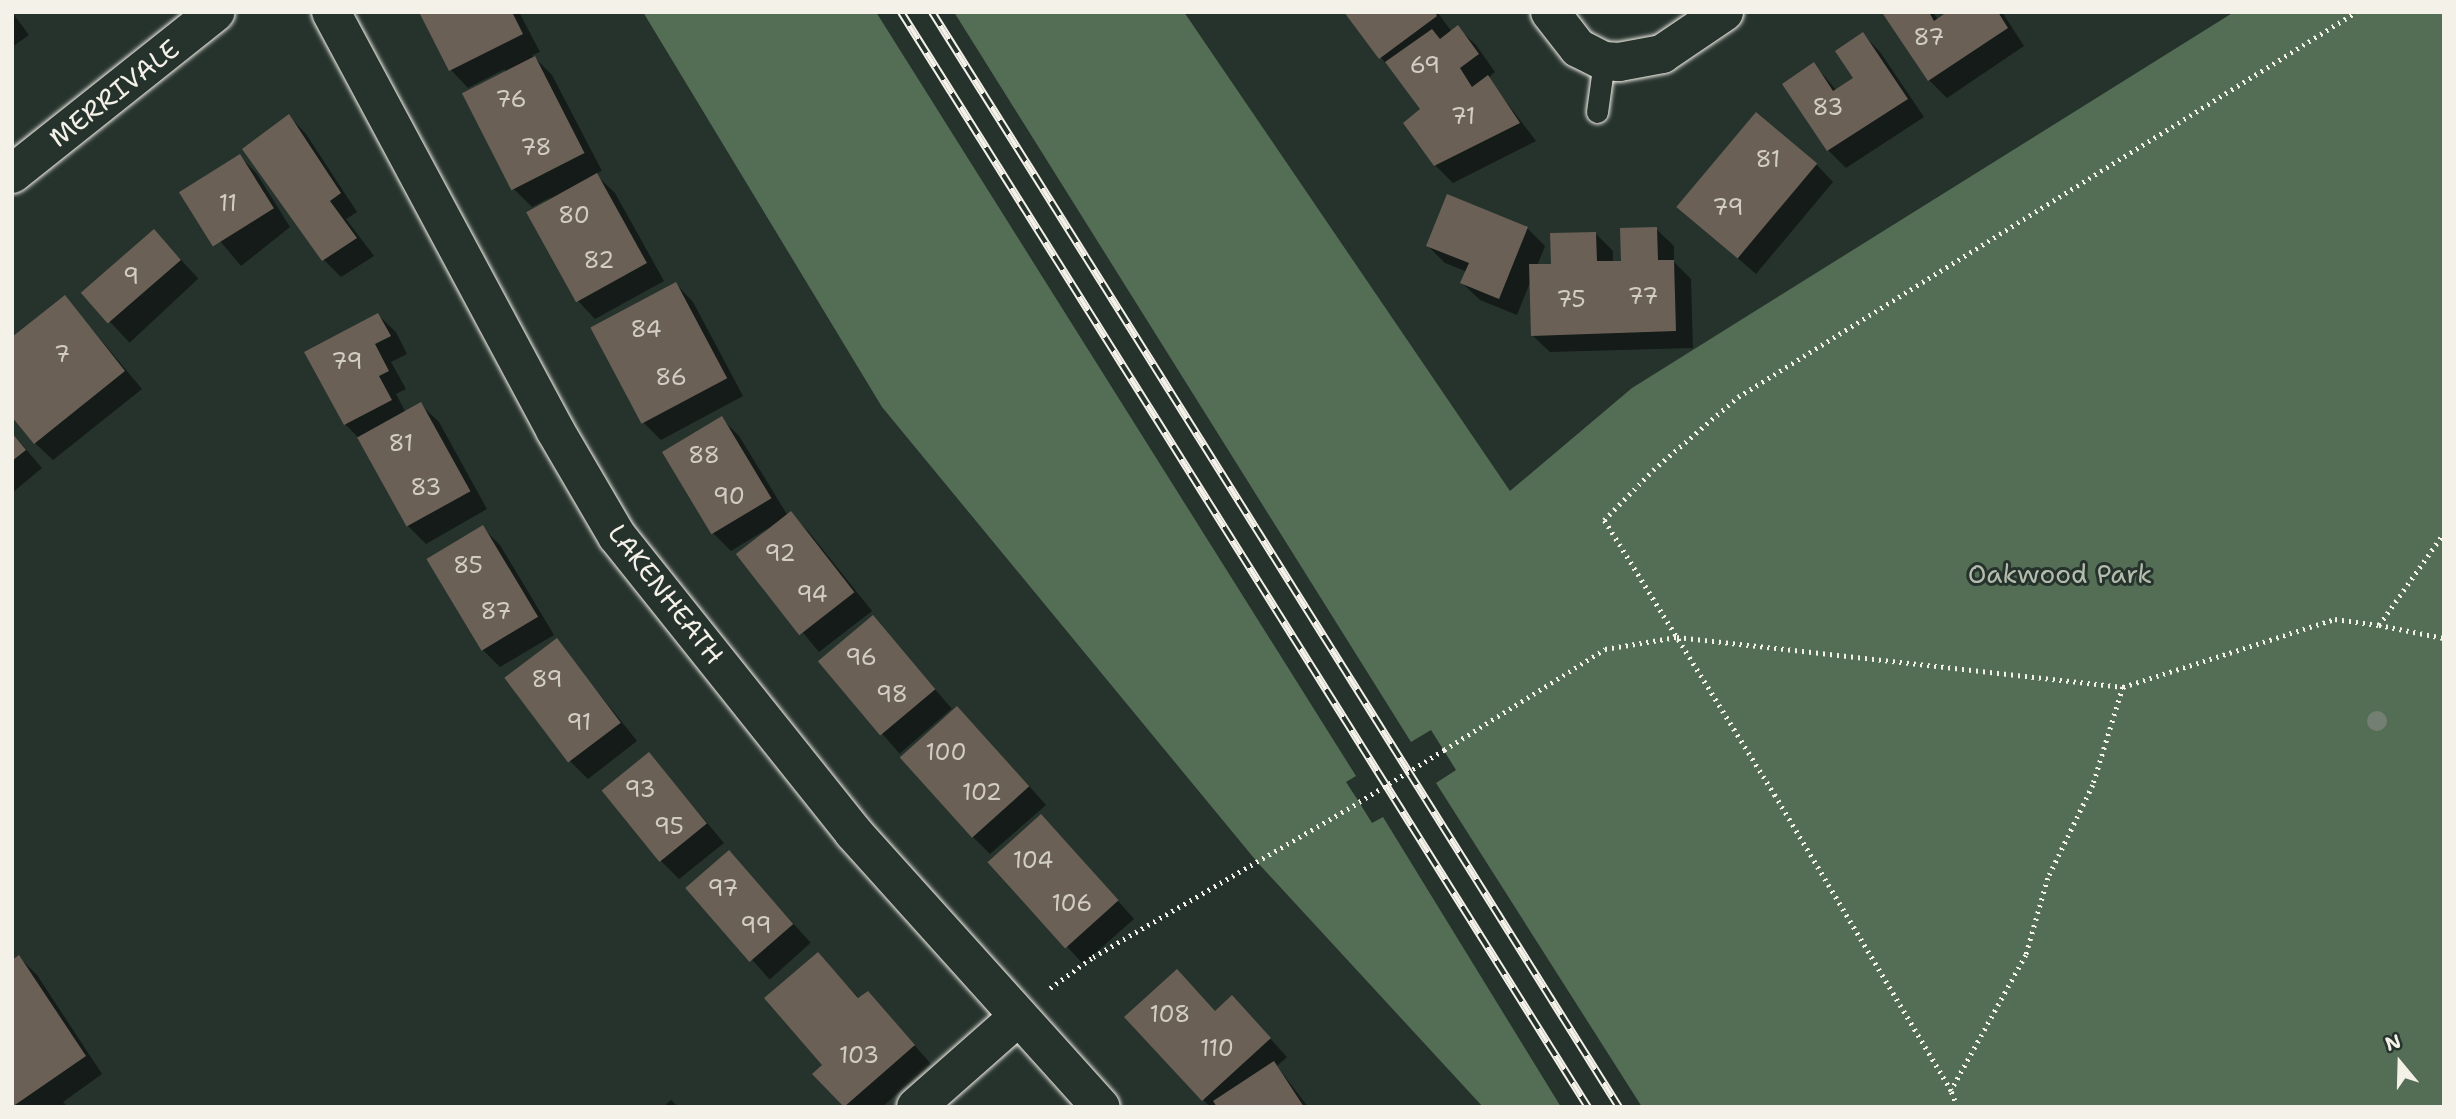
<!DOCTYPE html>
<style>
body{margin:0}
#map{position:relative;width:2456px;height:1119px;overflow:hidden;background:#26332d;font-family:"Shantell Sans",sans-serif}
div>[style]{position:absolute}
.green>*{inset:0;background:#546e55}
.shadow>*{inset:0;background:#0007;transform-origin:0 0}
.building>*{inset:0;background:#6b6056;transform-origin:0 0}
.path>*{height:4.5px;margin-top:-2.25px;transform-origin:0;background:repeating-linear-gradient(90deg,#f4f1e8 0 2px,transparent 0 7px)}
.roads{filter:drop-shadow(0 0 2px #f4f1e8) drop-shadow(0 0 2px #f4f1e8)}
.service>*{height:21px;margin:-10.5px;padding:0 10.5px;transform-origin:10.5px;border-radius:10.5px;background:#26332d}
.minor>*{height:38px;margin:-19px;padding:0 19px;transform-origin:19px;border-radius:19px;background:#26332d}
.tertiary>*{height:38px;margin:-19px;padding:0 19px;transform-origin:19px;border-radius:19px;background:#26332d}
.rail>*{height:8px;margin-top:-4px;transform-origin:0;background:repeating-linear-gradient(90deg,#26332d 0 16px,#f4f1e8 0 32px);box-sizing:border-box;border-block:2px solid #f4f1e8}
.path-bridge>*{height:4.5px;margin-top:-2.25px;transform-origin:0;background:repeating-linear-gradient(90deg,#f4f1e8 0 2px,transparent 0 7px)}
.trees>*{width:20px;height:20px;margin:-10px;border-radius:50%;background:#747f73}
span{translate:-50% -50%;white-space:nowrap;text-align:center;line-height:1.15;-webkit-text-stroke:6px #26332d;paint-order:stroke}
.number-label{font-size:23px;color:#d2cdc4}
.number-label span{-webkit-text-stroke-width:0}
.street-label{font-size:26px;color:#f4f1e8}
.park-label{font-size:26px;color:#b4bdad}
.frame{position:absolute;inset:0;border:14px solid #f4f1e8;pointer-events:none}
.north{position:absolute;left:2365px;top:1028px;width:70px;height:70px;-webkit-text-stroke:5px #26332d;paint-order:stroke;rotate:341deg;font-size:19px;font-weight:700;line-height:28px;text-align:center;color:#f4f1e8}
.north::after{content:'';display:block;margin:auto;width:24px;height:32px;background:#f4f1e8;clip-path:polygon(50% 0,100% 100%,50% 72%,0 100%)}
</style>
<div id="map">
<div class="green">
<div style="clip-path:polygon(643px 12px,876px 12px,1356px 776px,1346px 782px,1359px 802px,1372px 823px,1383px 817px,1561px 1107px,1483px 1107px,1258px 863px,882px 407px)"></div>
<div style="clip-path:polygon(954px 12px,1184px 12px,1510px 491px,1632px 388px,2234px 12px,2444px 12px,2444px 1107px,1642px 1107px,1436px 783px,1456px 770px,1431px 730px,1411px 742px)"></div>
</div>
<div class="shadow">
<div style="clip-path:polygon(12px 12px,29px 35px,12px 47px)"></div>
<div style="clip-path:polygon(421px 12px,519px 12px,540px 52px,532px 55px,552px 75px,602px 171px,595px 174px,615px 193px,664px 281px,595px 319px,578px 301px,529px 213px,553px 196px,532px 207px,514px 189px,505px 69px,468px 88px,451px 70px)"></div>
<div style="clip-path:polygon(1346px 12px,1437px 12px,1452px 32px,1458px 28px,1476px 45px,1495px 72px,1488px 78px,1536px 141px,1453px 183px,1435px 165px,1422px 110px)"></div>
<div style="clip-path:polygon(1933px 12px,1938px 20px,1950px 12px,2002px 12px,2024px 46px,1947px 98px,1929px 80px,1885px 14px)"></div>
<div style="clip-path:polygon(1863px 34px,1880px 52px,1924px 117px,1846px 168px,1828px 150px,1785px 84px,1814px 64px,1837px 91px,1855px 78px)"></div>
<div style="clip-path:polygon(289px 116px,306px 134px,357px 212px,346px 219px,374px 256px,341px 277px,324px 260px)"></div>
<div style="clip-path:polygon(240px 156px,257px 174px,290px 227px,241px 266px,184px 198px)"></div>
<div style="clip-path:polygon(1816px 164px,1833px 182px,1756px 274px,1679px 207px)"></div>
<div style="clip-path:polygon(1527px 228px,1545px 246px,1537px 266px,1553px 266px,1595px 233px,1613px 251px,1613px 263px,1623px 263px,1656px 229px,1674px 246px,1674px 262px,1691px 279px,1693px 348px,1550px 352px,1532px 335px,1531px 280px,1517px 315px,1480px 300px,1462px 283px,1467px 272px,1445px 263px,1428px 246px)"></div>
<div style="left:154px;top:231px;width:65px;height:94px;rotate:47deg"></div>
<div style="clip-path:polygon(676px 284px,693px 302px,743px 396px,661px 440px,643px 422px)"></div>
<div style="clip-path:polygon(65px 297px,142px 389px,53px 460px,35px 443px)"></div>
<div style="clip-path:polygon(378px 315px,396px 332px,407px 354px,391px 362px,406px 389px,396px 394px,406px 413px,421px 405px,439px 422px,487px 509px,426px 544px,408px 526px,360px 439px,345px 424px)"></div>
<div style="clip-path:polygon(721px 418px,739px 436px,788px 516px,791px 514px,808px 531px,872px 611px,819px 652px,739px 555px,770px 527px,731px 551px,713px 533px,664px 453px)"></div>
<div style="clip-path:polygon(12px 433px,42px 468px,12px 493px)"></div>
<div style="clip-path:polygon(483px 528px,500px 545px,554px 635px,500px 667px,482px 649px)"></div>
<div style="left:873px;top:618px;width:120px;height:69px;rotate:49deg"></div>
<div style="clip-path:polygon(557px 641px,637px 741px,588px 779px,570px 761px)"></div>
<div style="clip-path:polygon(975px 726px,1046px 805px,990px 854px,973px 837px)"></div>
<div style="clip-path:polygon(649px 754px,724px 843px,679px 879px,661px 861px)"></div>
<div style="clip-path:polygon(1059px 834px,1134px 919px,1083px 964px,990px 862px)"></div>
<div style="left:729px;top:852px;width:122px;height:55px;rotate:48deg"></div>
<div style="clip-path:polygon(818px 954px,860px 999px,868px 993px,931px 1064px,882px 1107px,844px 1107px,815px 1074px,825px 1065px)"></div>
<div style="clip-path:polygon(19px 957px,37px 975px,102px 1074px,63px 1102px,68px 1107px,12px 1107px)"></div>
<div style="clip-path:polygon(1216px 1012px,1249px 1015px,1287px 1057px,1277px 1066px,1308px 1107px,1210px 1107px,1127px 1017px)"></div>
<div style="clip-path:polygon(671px 1100px,678px 1107px,663px 1107px)"></div>
</div>
<div class="building">
<div style="clip-path:polygon(419px 12px,512px 12px,523px 34px,449px 71px)"></div>
<div style="clip-path:polygon(1344px 12px,1435px 12px,1437px 16px,1379px 59px)"></div>
<div style="clip-path:polygon(1929px 12px,1934px 21px,1947px 12px,1998px 12px,2008px 28px,1928px 81px,1883px 14px)"></div>
<div style="clip-path:polygon(1458px 25px,1479px 54px,1460px 68px,1472px 87px,1488px 75px,1520px 123px,1434px 166px,1403px 123px,1420px 109px,1385px 62px,1432px 29px,1440px 39px)"></div>
<div style="clip-path:polygon(1863px 32px,1908px 99px,1827px 151px,1782px 84px,1814px 62px,1833px 91px,1853px 78px,1835px 51px)"></div>
<div style="left:535px;top:56px;width:109px;height:82px;rotate:63deg"></div>
<div style="left:1756px;top:112px;width:80px;height:124px;rotate:40deg"></div>
<div style="clip-path:polygon(289px 114px,341px 193px,330px 201px,357px 238px,322px 261px,242px 149px)"></div>
<div style="left:240px;top:154px;width:64px;height:72px;rotate:58deg"></div>
<div style="left:597px;top:173px;width:103px;height:81px;rotate:61deg"></div>
<div style="clip-path:polygon(1447px 194px,1528px 227px,1499px 299px,1460px 283px,1469px 263px,1426px 246px)"></div>
<div style="clip-path:polygon(1657px 227px,1658px 260px,1674px 260px,1676px 331px,1531px 336px,1529px 264px,1551px 264px,1550px 233px,1596px 232px,1597px 261px,1621px 261px,1620px 228px)"></div>
<div style="left:154px;top:229px;width:41px;height:97px;rotate:49deg"></div>
<div style="left:676px;top:282px;width:109px;height:97px;rotate:62deg"></div>
<div style="clip-path:polygon(65px 295px,125px 371px,34px 444px,12px 417px,12px 337px)"></div>
<div style="clip-path:polygon(378px 313px,391px 336px,375px 344px,389px 371px,379px 376px,392px 400px,344px 425px,304px 352px)"></div>
<div style="left:421px;top:402px;width:102px;height:73px;rotate:61deg"></div>
<div style="left:722px;top:416px;width:96px;height:70px;rotate:59deg"></div>
<div style="clip-path:polygon(12px 433px,26px 450px,12px 461px)"></div>
<div style="left:791px;top:511px;width:103px;height:70px;rotate:52deg"></div>
<div style="left:483px;top:525px;width:107px;height:66px;rotate:59deg"></div>
<div style="left:873px;top:615px;width:97px;height:72px;rotate:50deg"></div>
<div style="left:557px;top:638px;width:106px;height:66px;rotate:53deg"></div>
<div style="left:957px;top:706px;width:108px;height:77px;rotate:48deg"></div>
<div style="left:649px;top:752px;width:92px;height:61px;rotate:51deg"></div>
<div style="left:1041px;top:814px;width:116px;height:72px;rotate:48deg"></div>
<div style="left:729px;top:850px;width:98px;height:58px;rotate:49deg"></div>
<div style="clip-path:polygon(818px 952px,858px 998px,868px 991px,915px 1045px,844px 1107px,812px 1074px,822px 1065px,764px 998px)"></div>
<div style="clip-path:polygon(19px 955px,86px 1056px,12px 1107px,12px 960px)"></div>
<div style="clip-path:polygon(1177px 969px,1215px 1011px,1232px 995px,1271px 1038px,1202px 1101px,1124px 1017px)"></div>
<div style="clip-path:polygon(1274px 1061px,1304px 1107px,1217px 1107px,1213px 1101px)"></div>
</div>
<div class="path">
<div style="left:2379px;top:625px;width:66px;rotate:11.3deg"></div>
<div style="left:2123px;top:687px;width:223px;rotate:-17.8deg"></div>
<div style="left:2335px;top:619px;width:44px;rotate:7.8deg"></div>
<div style="left:2379px;top:625px;width:113px;rotate:-54.8deg"></div>
<div style="left:1444px;top:750px;width:190px;rotate:-32.1deg"></div>
<div style="left:1605px;top:649px;width:73px;rotate:-9.5deg"></div>
<div style="left:1677px;top:637px;width:449px;rotate:6.4deg"></div>
<div style="left:2123px;top:687px;width:102px;rotate:107deg"></div>
<div style="left:2093px;top:785px;width:103px;rotate:115.8deg"></div>
<div style="left:2048px;top:878px;width:80px;rotate:105.9deg"></div>
<div style="left:2026px;top:955px;width:155px;rotate:118.9deg"></div>
<div style="left:1050px;top:988px;width:53px;rotate:-35.8deg"></div>
<div style="left:1093px;top:957px;width:308px;rotate:-30.2deg"></div>
<div style="left:1957px;top:1107px;width:17px;rotate:-111deg"></div>
<div style="left:1951px;top:1091px;width:344px;rotate:-120.8deg"></div>
<div style="left:1775px;top:796px;width:325px;rotate:-121.8deg"></div>
<div style="left:1604px;top:520px;width:70px;rotate:-45.6deg"></div>
<div style="left:1653px;top:470px;width:112px;rotate:-40.7deg"></div>
<div style="left:1738px;top:397px;width:728px;rotate:-31.92deg"></div>
</div>
<div class="roads">
<div class="service">
<div style="left:1597px;top:112px;width:51px;rotate:-82.2deg"></div>
</div>
<div class="minor">
<div style="left:331px;top:12px;width:474px;rotate:61.8deg"></div>
<div style="left:555px;top:430px;width:123px;rotate:59.7deg"></div>
<div style="left:617px;top:536px;width:379px;rotate:51.4deg"></div>
<div style="left:853px;top:832px;width:370px;rotate:48deg"></div>
<div style="left:1550px;top:12px;width:46px;rotate:52.1deg"></div>
<div style="left:1578px;top:48px;width:29px;rotate:27deg"></div>
<div style="left:1604px;top:61px;width:15px;rotate:4deg"></div>
<div style="left:1619px;top:62px;width:44px;rotate:-10.5deg"></div>
<div style="left:1662px;top:54px;width:75px;rotate:-34.1deg"></div>
<div style="left:916px;top:1107px;width:136px;rotate:-41.4deg"></div>
</div>
<div class="tertiary">
<div style="left:12px;top:174px;width:260px;rotate:-38.5deg"></div>
</div>
</div>
<div class="rail">
<div style="left:901px;top:12px;width:1293px;rotate:57.9deg"></div>
<div style="left:932px;top:12px;width:1293px;rotate:57.9deg"></div>
</div>
<div class="path-bridge">
<div style="left:1359px;top:802px;width:100px;rotate:-31.5deg"></div>
</div>
<div class="trees">
<div style="left:2377px;top:721px"></div>
</div>
<div class="number-label">
<span style="left:1929px;top:37px">87</span>
<span style="left:1425px;top:65px">69</span>
<span style="left:511px;top:99px">76</span>
<span style="left:1828px;top:107px">83</span>
<span style="left:1463px;top:116px">71</span>
<span style="left:536px;top:147px">78</span>
<span style="left:1768px;top:159px">81</span>
<span style="left:228px;top:203px">11</span>
<span style="left:1728px;top:207px">79</span>
<span style="left:574px;top:215px">80</span>
<span style="left:599px;top:260px">82</span>
<span style="left:131px;top:276px">9</span>
<span style="left:1643px;top:296px">77</span>
<span style="left:1571px;top:299px">75</span>
<span style="left:646px;top:329px">84</span>
<span style="left:62px;top:354px">7</span>
<span style="left:347px;top:361px">79</span>
<span style="left:671px;top:377px">86</span>
<span style="left:401px;top:443px">81</span>
<span style="left:704px;top:455px">88</span>
<span style="left:426px;top:487px">83</span>
<span style="left:729px;top:496px">90</span>
<span style="left:780px;top:553px">92</span>
<span style="left:468px;top:565px">85</span>
<span style="left:812px;top:594px">94</span>
<span style="left:496px;top:611px">87</span>
<span style="left:861px;top:657px">96</span>
<span style="left:547px;top:679px">89</span>
<span style="left:892px;top:694px">98</span>
<span style="left:579px;top:722px">91</span>
<span style="left:946px;top:752px">100</span>
<span style="left:640px;top:789px">93</span>
<span style="left:982px;top:792px">102</span>
<span style="left:669px;top:826px">95</span>
<span style="left:1033px;top:860px">104</span>
<span style="left:723px;top:888px">97</span>
<span style="left:1072px;top:903px">106</span>
<span style="left:756px;top:925px">99</span>
<span style="left:1170px;top:1014px">108</span>
<span style="left:1217px;top:1048px">110</span>
<span style="left:859px;top:1055px">103</span>
</div>
<div class="street-label">
<span style="left:114px;top:93px;rotate:-38deg">MERRIVALE</span>
<span style="left:666px;top:594px;rotate:52deg">LAKENHEATH</span>
</div>
<div class="park-label">
<span style="left:2060px;top:574px">Oakwood Park</span>
</div>
<div class="frame"></div>
<div class="north">N</div>
</div>
